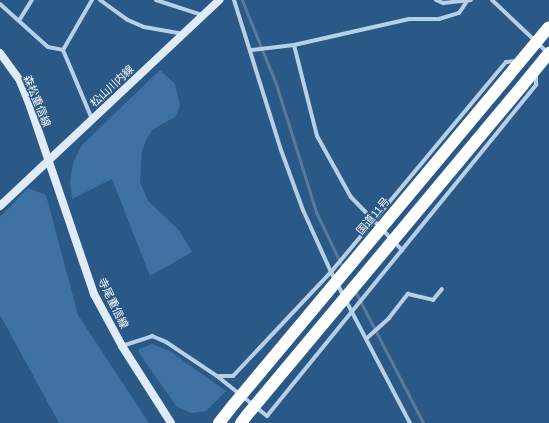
<!DOCTYPE html>
<meta charset="utf-8">
<style>
body{margin:0}
#map{position:relative;width:549px;height:423px;overflow:hidden;background:#2a5887;font-family:Arial,"Noto Sans JP",sans-serif}
div>[style]{position:absolute}
.green>*{inset:0;background:#3f72a3}
.stream>*{height:3px;margin:-1.5px;padding:0 1.5px;transform-origin:1.5px;border-radius:1.5px;background:#5b7a9a}
.street>*{height:4px;margin:-2px;padding:0 2px;transform-origin:2px;border-radius:2px;background:#b7d0e8}
.secondary>*{height:8px;margin:-4px;padding:0 4px;transform-origin:4px;border-radius:4px;background:#e0ebf7}
.highway>*{height:12px;margin:-6px;padding:0 6px;transform-origin:6px;border-radius:6px;background:#fff}
.highway-bridge>*{height:12px;margin:-6px;padding:0 6px;transform-origin:6px;border-radius:6px;background:#fff}
span{translate:-50% -50%;white-space:nowrap;text-align:center;line-height:1.15;-webkit-text-stroke:3px #2a5887;paint-order:stroke}
.street-label{font-size:11px;color:#fff}
</style>
<div id="map">
<div class="green">
<div style="clip-path:polygon(160px 70px,175px 84px,180px 106px,175px 117px,153px 129px,146px 140px,142px 151px,140px 182px,148px 201px,179px 230px,192px 252px,150px 276px,112px 179px,72px 199px,70px 181px,73px 163px,82px 145px)"></div>
<div style="clip-path:polygon(28px 188px,46px 195px,78px 315px,149px 423px,59px 423px,0 315px,0 217px)"></div>
<div style="clip-path:polygon(152px 344px,168px 350px,226px 391px,206px 411px,191px 413px,177px 407px,139px 353px,139px 349px)"></div>
</div>
<div class="stream">
<div style="left:242px;top:0;width:91px;rotate:68deg"></div>
<div style="left:276px;top:84px;width:134px;rotate:72.6deg"></div>
<div style="left:316px;top:212px;width:62px;rotate:64.3deg"></div>
<div style="left:355px;top:291px;width:148px;rotate:62.7deg"></div>
</div>
<div class="street">
<div style="left:100px;top:0;width:34px;rotate:36deg"></div>
<div style="left:128px;top:20px;width:17px;rotate:24deg"></div>
<div style="left:144px;top:27px;width:39px;rotate:10deg"></div>
<div style="left:156px;top:0;width:48px;rotate:18.1deg"></div>
<div style="left:234px;top:0;width:157px;rotate:72.6deg"></div>
<div style="left:281px;top:150px;width:64px;rotate:69.9deg"></div>
<div style="left:303px;top:210px;width:68px;rotate:65.7deg"></div>
<div style="left:331px;top:272px;width:170px;rotate:62.4deg"></div>
<div style="left:436px;top:0;width:8px;rotate:23deg"></div>
<div style="left:443px;top:3px;width:28px;rotate:-6deg"></div>
<div style="left:492px;top:0;width:76px;rotate:43.4deg"></div>
<div style="left:0;top:4px;width:64px;rotate:41.9deg"></div>
<div style="left:48px;top:47px;width:15px;rotate:11deg"></div>
<div style="left:20px;top:19px;width:22px;rotate:-58deg"></div>
<div style="left:294px;top:45px;width:94px;rotate:75.8deg"></div>
<div style="left:317px;top:136px;width:70px;rotate:60.9deg"></div>
<div style="left:351px;top:197px;width:74px;rotate:46.1deg"></div>
<div style="left:63px;top:50px;width:75px;rotate:67.2deg"></div>
<div style="left:63px;top:50px;width:58px;rotate:-59.9deg"></div>
<div style="left:251px;top:50px;width:43px;rotate:-6.6deg"></div>
<div style="left:294px;top:45px;width:118px;rotate:-12.7deg"></div>
<div style="left:409px;top:19px;width:30px"></div>
<div style="left:439px;top:19px;width:21px;rotate:-17deg"></div>
<div style="left:459px;top:13px;width:14px;rotate:-56deg"></div>
<div style="left:367px;top:338px;width:30px;rotate:-42deg"></div>
<div style="left:389px;top:318px;width:31px;rotate:-52deg"></div>
<div style="left:408px;top:294px;width:26px;rotate:13deg"></div>
<div style="left:433px;top:300px;width:14px;rotate:-51deg"></div>
<div style="left:122px;top:346px;width:32px;rotate:-18deg"></div>
<div style="left:152px;top:336px;width:15px;rotate:23deg"></div>
<div style="left:166px;top:342px;width:61px;rotate:33.7deg"></div>
<div style="left:217px;top:376px;width:64px;rotate:38.7deg"></div>
<div style="left:267px;top:416px;width:427px;rotate:-50.9deg"></div>
<div style="left:536px;top:85px;width:12px;rotate:-90deg"></div>
<div style="left:218px;top:376px;width:15px"></div>
<div style="left:233px;top:376px;width:143px;rotate:-46.7deg"></div>
<div style="left:331px;top:272px;width:273px;rotate:-50.2deg"></div>
<div style="left:506px;top:62px;width:12px;rotate:-5deg"></div>
</div>
<div class="secondary">
<div style="left:0;top:53px;width:34px;rotate:54deg"></div>
<div style="left:20px;top:81px;width:27px;rotate:68deg"></div>
<div style="left:30px;top:106px;width:199px;rotate:71.2deg"></div>
<div style="left:94px;top:294px;width:59px;rotate:61.7deg"></div>
<div style="left:122px;top:346px;width:91px;rotate:57.5deg"></div>
<div style="left:0;top:206px;width:301px;rotate:-43.2deg"></div>
</div>
<div class="highway">
<div style="left:509px;top:75px;width:62px;rotate:-50.2deg"></div>
<div style="left:522px;top:86px;width:43px;rotate:-50.7deg"></div>
<div style="left:219px;top:423px;width:24px;rotate:-52deg"></div>
<div style="left:241px;top:423px;width:10px;rotate:-53deg"></div>
</div>
<div class="highway-bridge">
<div style="left:234px;top:404px;width:429px;rotate:-50.1deg"></div>
<div style="left:247px;top:415px;width:429px;rotate:-50.1deg"></div>
</div>
<div class="street-label">
<span style="left:112px;top:86px;rotate:-43deg">松山川内線</span>
<span style="left:37px;top:101px;rotate:68deg">森松重信線</span>
<span style="left:373px;top:216px;rotate:-50deg">国道11号</span>
<span style="left:113px;top:303px;rotate:64deg">寺尾重信線</span>
</div>
</div>
